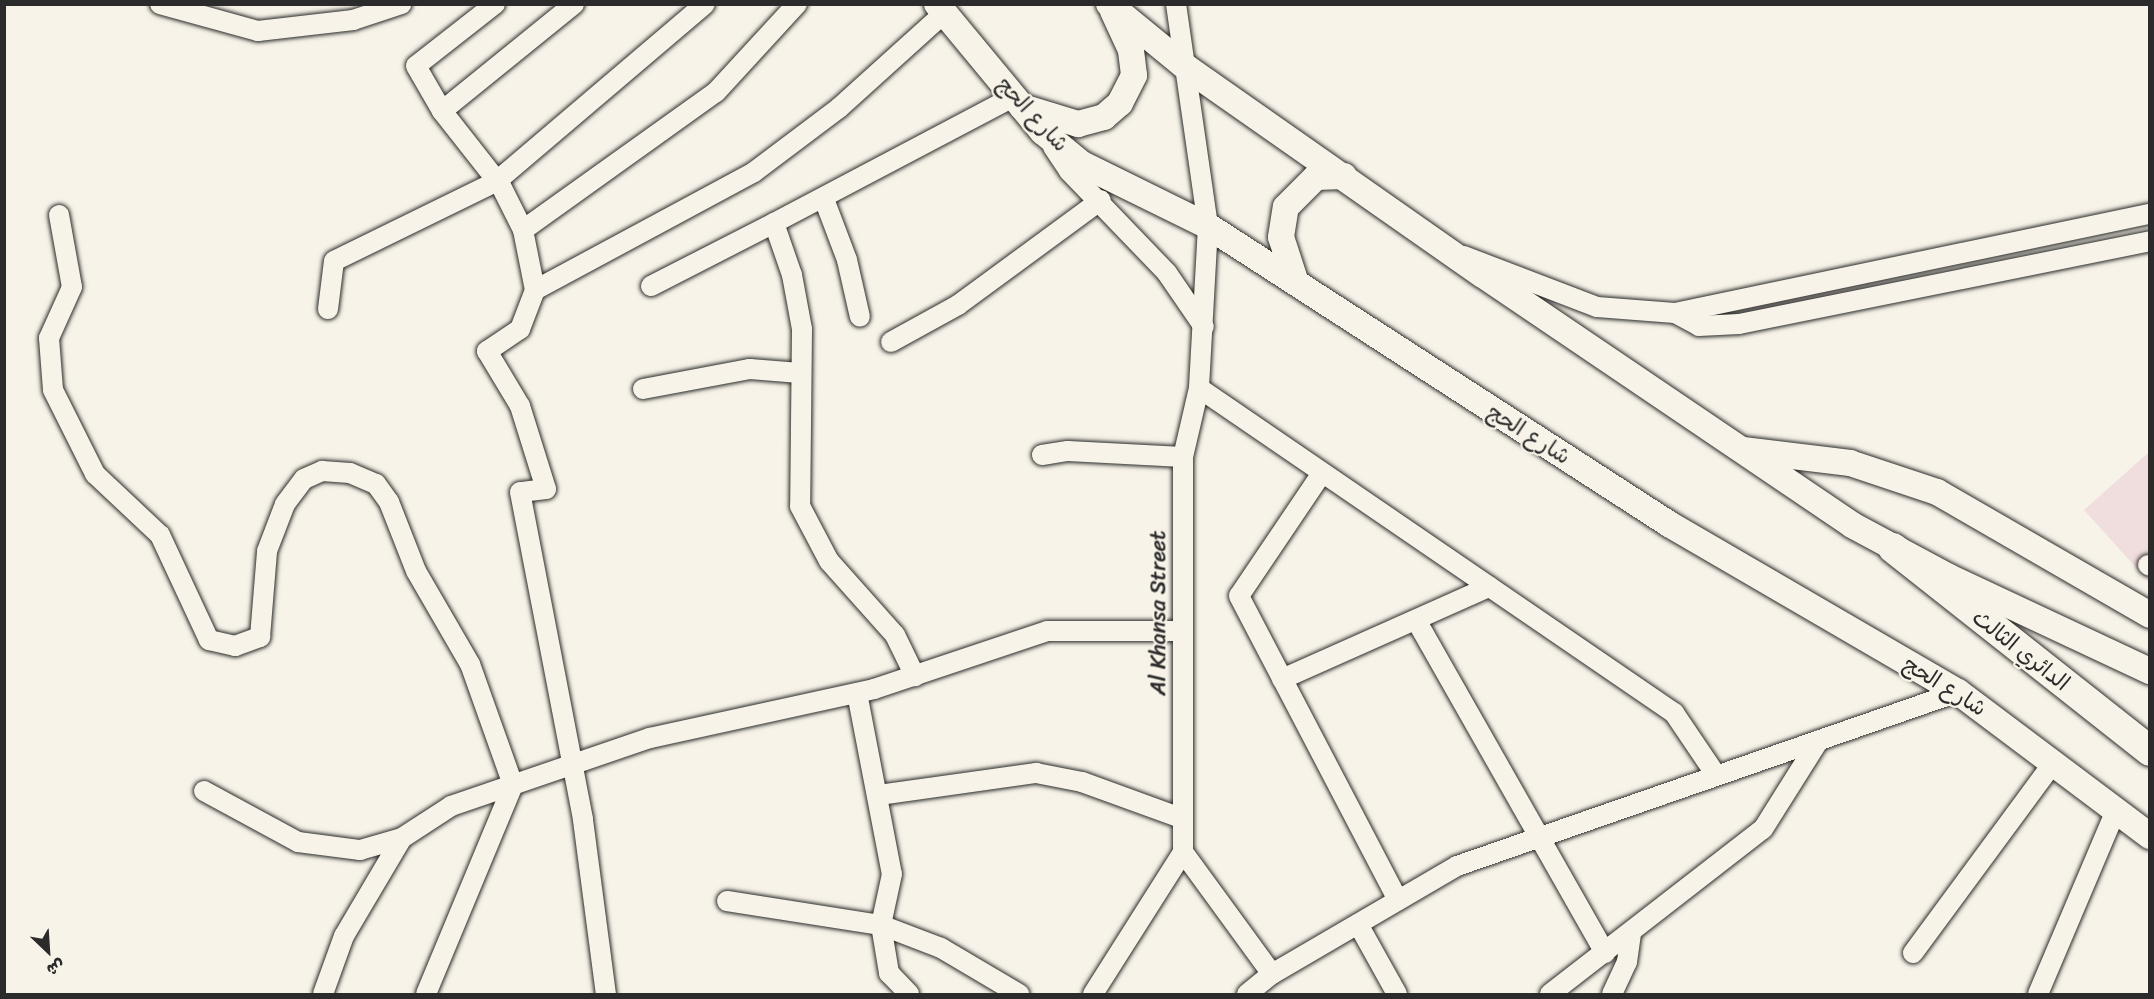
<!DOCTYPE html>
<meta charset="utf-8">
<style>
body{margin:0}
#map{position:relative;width:2154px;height:999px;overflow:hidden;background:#f7f3e8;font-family:Sriracha,"Playpen Sans Arabic",sans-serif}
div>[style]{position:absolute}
.built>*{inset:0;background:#f0dede}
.roads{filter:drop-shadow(0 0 2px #2b2b2b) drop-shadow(0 0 2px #2b2b2b)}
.minor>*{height:20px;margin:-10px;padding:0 10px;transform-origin:10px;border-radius:10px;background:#f7f3e8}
.major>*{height:26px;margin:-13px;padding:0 13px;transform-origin:13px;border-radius:13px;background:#f7f3e8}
.highway>*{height:30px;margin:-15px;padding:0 15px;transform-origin:15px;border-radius:15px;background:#f7f3e8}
span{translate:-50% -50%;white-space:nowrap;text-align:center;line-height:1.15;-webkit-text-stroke:4.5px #f7f3e8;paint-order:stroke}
.street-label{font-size:22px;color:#2b2b2b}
.frame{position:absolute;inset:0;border:6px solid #2b2b2b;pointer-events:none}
.north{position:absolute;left:18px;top:921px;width:60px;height:60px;-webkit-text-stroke:4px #f7f3e8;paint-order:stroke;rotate:155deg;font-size:16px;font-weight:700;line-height:24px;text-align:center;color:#2b2b2b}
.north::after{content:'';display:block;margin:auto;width:21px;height:27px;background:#2b2b2b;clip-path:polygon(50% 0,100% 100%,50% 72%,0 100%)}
</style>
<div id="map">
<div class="built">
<div style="clip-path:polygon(2149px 452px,2149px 582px,2084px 510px)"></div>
</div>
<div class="roads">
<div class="minor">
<div style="left:160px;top:4px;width:102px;rotate:15.4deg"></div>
<div style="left:258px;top:31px;width:96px;rotate:-6.6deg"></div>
<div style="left:353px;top:20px;width:51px;rotate:-18.4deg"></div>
<div style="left:495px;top:4px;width:100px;rotate:141.9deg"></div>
<div style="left:416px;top:66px;width:52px;rotate:60deg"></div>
<div style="left:442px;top:111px;width:95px;rotate:51.8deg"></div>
<div style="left:501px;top:186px;width:49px;rotate:63.4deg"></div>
<div style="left:523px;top:230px;width:61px;rotate:78.7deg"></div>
<div style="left:535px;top:290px;width:42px;rotate:111deg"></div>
<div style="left:520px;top:329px;width:40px;rotate:146deg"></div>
<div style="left:487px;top:351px;width:64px;rotate:59deg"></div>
<div style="left:520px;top:406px;width:87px;rotate:72.6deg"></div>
<div style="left:546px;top:489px;width:26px;rotate:173deg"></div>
<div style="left:520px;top:492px;width:334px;rotate:79.1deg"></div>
<div style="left:583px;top:820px;width:176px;rotate:82.5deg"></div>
<div style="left:1176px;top:4px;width:224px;rotate:81.8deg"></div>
<div style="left:1208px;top:226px;width:162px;rotate:93.2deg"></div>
<div style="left:1199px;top:388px;width:71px;rotate:103.1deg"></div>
<div style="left:1183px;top:457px;width:395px;rotate:90deg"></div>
<div style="left:1183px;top:852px;width:151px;rotate:53.9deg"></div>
<div style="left:442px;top:111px;width:170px;rotate:-39deg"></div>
<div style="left:1053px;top:147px;width:29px;rotate:56deg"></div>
<div style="left:1069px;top:171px;width:141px;rotate:46.1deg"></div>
<div style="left:1167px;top:273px;width:65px;rotate:55.6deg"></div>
<div style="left:824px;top:199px;width:65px;rotate:69.3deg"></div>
<div style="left:847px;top:260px;width:58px;rotate:77.2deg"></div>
<div style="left:59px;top:215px;width:73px;rotate:79.8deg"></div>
<div style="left:72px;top:287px;width:56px;rotate:114.3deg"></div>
<div style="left:49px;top:338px;width:52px;rotate:85.6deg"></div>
<div style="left:53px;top:390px;width:94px;rotate:63.4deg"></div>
<div style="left:95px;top:474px;width:89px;rotate:43.2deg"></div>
<div style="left:160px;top:535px;width:116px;rotate:65deg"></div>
<div style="left:209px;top:640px;width:27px;rotate:13deg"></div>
<div style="left:235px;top:646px;width:27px;rotate:-20deg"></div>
<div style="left:260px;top:637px;width:86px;rotate:-85.3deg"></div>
<div style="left:267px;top:551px;width:50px;rotate:-69deg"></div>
<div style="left:285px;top:504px;width:31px;rotate:-53deg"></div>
<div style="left:304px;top:479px;width:20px;rotate:-24deg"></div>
<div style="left:322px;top:471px;width:28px;rotate:4deg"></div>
<div style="left:350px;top:473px;width:28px;rotate:23deg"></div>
<div style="left:376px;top:484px;width:22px;rotate:54deg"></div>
<div style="left:389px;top:502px;width:74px;rotate:68.6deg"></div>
<div style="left:416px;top:571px;width:108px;rotate:59.9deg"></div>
<div style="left:470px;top:664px;width:128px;rotate:70.4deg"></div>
<div style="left:513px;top:785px;width:226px;rotate:112.6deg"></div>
<div style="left:774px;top:223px;width:270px;rotate:-27.8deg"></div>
<div style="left:523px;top:230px;width:237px;rotate:-35.6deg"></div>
<div style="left:716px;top:92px;width:120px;rotate:-47.4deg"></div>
<div style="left:1464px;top:256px;width:142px;rotate:21deg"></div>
<div style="left:1597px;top:307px;width:78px;rotate:4.4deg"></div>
<div style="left:1675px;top:313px;width:485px;rotate:-11.8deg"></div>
<div style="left:651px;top:286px;width:138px;rotate:-27.1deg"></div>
<div style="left:774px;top:223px;width:55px;rotate:70.9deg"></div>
<div style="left:792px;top:275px;width:55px;rotate:79.5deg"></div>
<div style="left:802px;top:329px;width:177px;rotate:90.6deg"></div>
<div style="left:800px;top:506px;width:62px;rotate:62.2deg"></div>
<div style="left:829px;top:561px;width:99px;rotate:48.3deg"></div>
<div style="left:895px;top:635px;width:46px;rotate:64deg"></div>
<div style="left:535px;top:290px;width:249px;rotate:-28.3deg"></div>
<div style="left:754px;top:172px;width:106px;rotate:-37deg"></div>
<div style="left:839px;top:108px;width:142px;rotate:-42.1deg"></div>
<div style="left:328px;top:309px;width:48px;rotate:-82.9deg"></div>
<div style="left:334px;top:261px;width:182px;rotate:-26.1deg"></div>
<div style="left:497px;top:181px;width:273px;rotate:-40.4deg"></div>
<div style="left:1675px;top:313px;width:27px;rotate:28deg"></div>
<div style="left:1699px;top:326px;width:40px;rotate:-2.9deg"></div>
<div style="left:1739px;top:324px;width:419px;rotate:-11.4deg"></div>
<div style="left:891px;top:342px;width:77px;rotate:-28.9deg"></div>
<div style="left:958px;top:305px;width:177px;rotate:-36.3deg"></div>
<div style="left:1199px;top:388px;width:576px;rotate:34.38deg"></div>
<div style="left:1674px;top:713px;width:75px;rotate:55.9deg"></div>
<div style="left:643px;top:389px;width:109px;rotate:-10.6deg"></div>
<div style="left:750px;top:369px;width:50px;rotate:4.6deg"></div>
<div style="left:1042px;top:455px;width:26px;rotate:-9deg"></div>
<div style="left:1068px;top:451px;width:115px;rotate:3deg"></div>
<div style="left:1322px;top:473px;width:148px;rotate:124deg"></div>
<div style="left:1239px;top:596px;width:343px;rotate:62.4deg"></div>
<div style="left:2148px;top:565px;width:2px;rotate:27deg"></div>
<div style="left:1416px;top:620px;width:383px;rotate:60.4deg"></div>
<div style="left:1282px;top:679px;width:227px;rotate:-24deg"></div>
<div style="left:857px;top:693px;width:184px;rotate:79.1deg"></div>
<div style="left:892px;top:874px;width:52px;rotate:102.2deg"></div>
<div style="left:881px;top:925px;width:49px;rotate:80.5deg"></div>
<div style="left:889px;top:973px;width:29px;rotate:46deg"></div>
<div style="left:204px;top:791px;width:107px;rotate:28.5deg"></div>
<div style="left:298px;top:842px;width:63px;rotate:7.4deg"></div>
<div style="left:360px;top:850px;width:44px;rotate:-15.9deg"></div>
<div style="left:402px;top:838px;width:59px;rotate:-33.1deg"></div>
<div style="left:451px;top:806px;width:210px;rotate:-18.9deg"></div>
<div style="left:650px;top:738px;width:229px;rotate:-12.3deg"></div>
<div style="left:874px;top:689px;width:182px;rotate:-18.5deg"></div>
<div style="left:1047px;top:631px;width:134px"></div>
<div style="left:879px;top:795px;width:159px;rotate:-8deg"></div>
<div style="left:1036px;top:773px;width:47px;rotate:11.1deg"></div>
<div style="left:1082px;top:782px;width:105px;rotate:20deg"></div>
<div style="left:727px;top:901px;width:156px;rotate:8.9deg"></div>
<div style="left:881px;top:925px;width:64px;rotate:21deg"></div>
<div style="left:941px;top:948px;width:91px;rotate:30.5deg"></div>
<div style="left:1358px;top:924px;width:80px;rotate:60.9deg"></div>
<div style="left:1913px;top:953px;width:237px;rotate:-53.6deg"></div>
<div style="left:323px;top:994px;width:62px;rotate:-70.1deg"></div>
<div style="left:344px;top:936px;width:114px;rotate:-59.4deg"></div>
<div style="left:1093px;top:994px;width:168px;rotate:-57.6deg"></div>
<div style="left:1247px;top:994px;width:32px;rotate:-39deg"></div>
<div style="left:1272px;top:974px;width:214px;rotate:-30.3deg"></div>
<div style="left:1457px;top:866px;width:530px;rotate:-19.15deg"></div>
<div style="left:1550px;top:994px;width:269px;rotate:-37.8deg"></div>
<div style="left:1763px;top:829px;width:105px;rotate:-57.8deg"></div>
<div style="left:1612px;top:994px;width:35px;rotate:-65deg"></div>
<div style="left:1627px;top:962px;width:29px;rotate:-82deg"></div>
<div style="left:2038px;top:994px;width:200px;rotate:-67deg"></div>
</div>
<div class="major">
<div style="left:937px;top:4px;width:166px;rotate:50.4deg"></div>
<div style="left:1043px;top:132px;width:50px;rotate:39.4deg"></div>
<div style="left:1082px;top:164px;width:140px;rotate:26.2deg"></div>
<div style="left:1208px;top:226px;width:549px;rotate:32.88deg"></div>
<div style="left:1669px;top:524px;width:334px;rotate:30.2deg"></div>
<div style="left:1958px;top:692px;width:240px;rotate:36.9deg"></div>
<div style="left:1109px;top:4px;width:101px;rotate:39.4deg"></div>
<div style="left:1187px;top:68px;width:361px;rotate:35deg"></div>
<div style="left:1483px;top:275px;width:446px;rotate:34.1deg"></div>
<div style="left:1852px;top:525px;width:110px;rotate:28.2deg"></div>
<div style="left:1949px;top:577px;width:222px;rotate:25.1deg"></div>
<div style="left:1022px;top:107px;width:59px;rotate:16.9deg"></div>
<div style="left:1078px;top:124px;width:27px;rotate:-15deg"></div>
<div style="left:1104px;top:117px;width:21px;rotate:-41deg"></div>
<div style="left:1120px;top:103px;width:31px;rotate:-63deg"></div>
<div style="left:1134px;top:75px;width:25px;rotate:-97deg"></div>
<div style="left:1131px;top:50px;width:43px;rotate:-114.8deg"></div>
<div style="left:1295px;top:280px;width:45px;rotate:-108deg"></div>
<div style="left:1281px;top:237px;width:30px;rotate:-81deg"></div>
<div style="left:1286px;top:207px;width:42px;rotate:-45deg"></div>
<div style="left:1316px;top:177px;width:28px;rotate:-2deg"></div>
<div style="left:1743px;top:450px;width:108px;rotate:6.9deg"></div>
<div style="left:1850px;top:463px;width:92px;rotate:18.4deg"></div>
<div style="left:1937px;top:492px;width:246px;rotate:30deg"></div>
</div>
<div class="highway">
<div style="left:1893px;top:548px;width:328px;rotate:38.3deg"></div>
</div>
</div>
<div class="street-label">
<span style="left:1033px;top:114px;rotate:47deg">شارع الحج</span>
<span style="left:1529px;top:434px;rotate:32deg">شارع الحج</span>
<span style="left:1158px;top:613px;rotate:-90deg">Al Khansa Street</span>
<span style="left:2021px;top:650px;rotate:38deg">الدائري الثالث</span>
<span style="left:1945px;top:686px;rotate:32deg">شارع الحج</span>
</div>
<div class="frame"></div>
<div class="north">ش</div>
</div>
